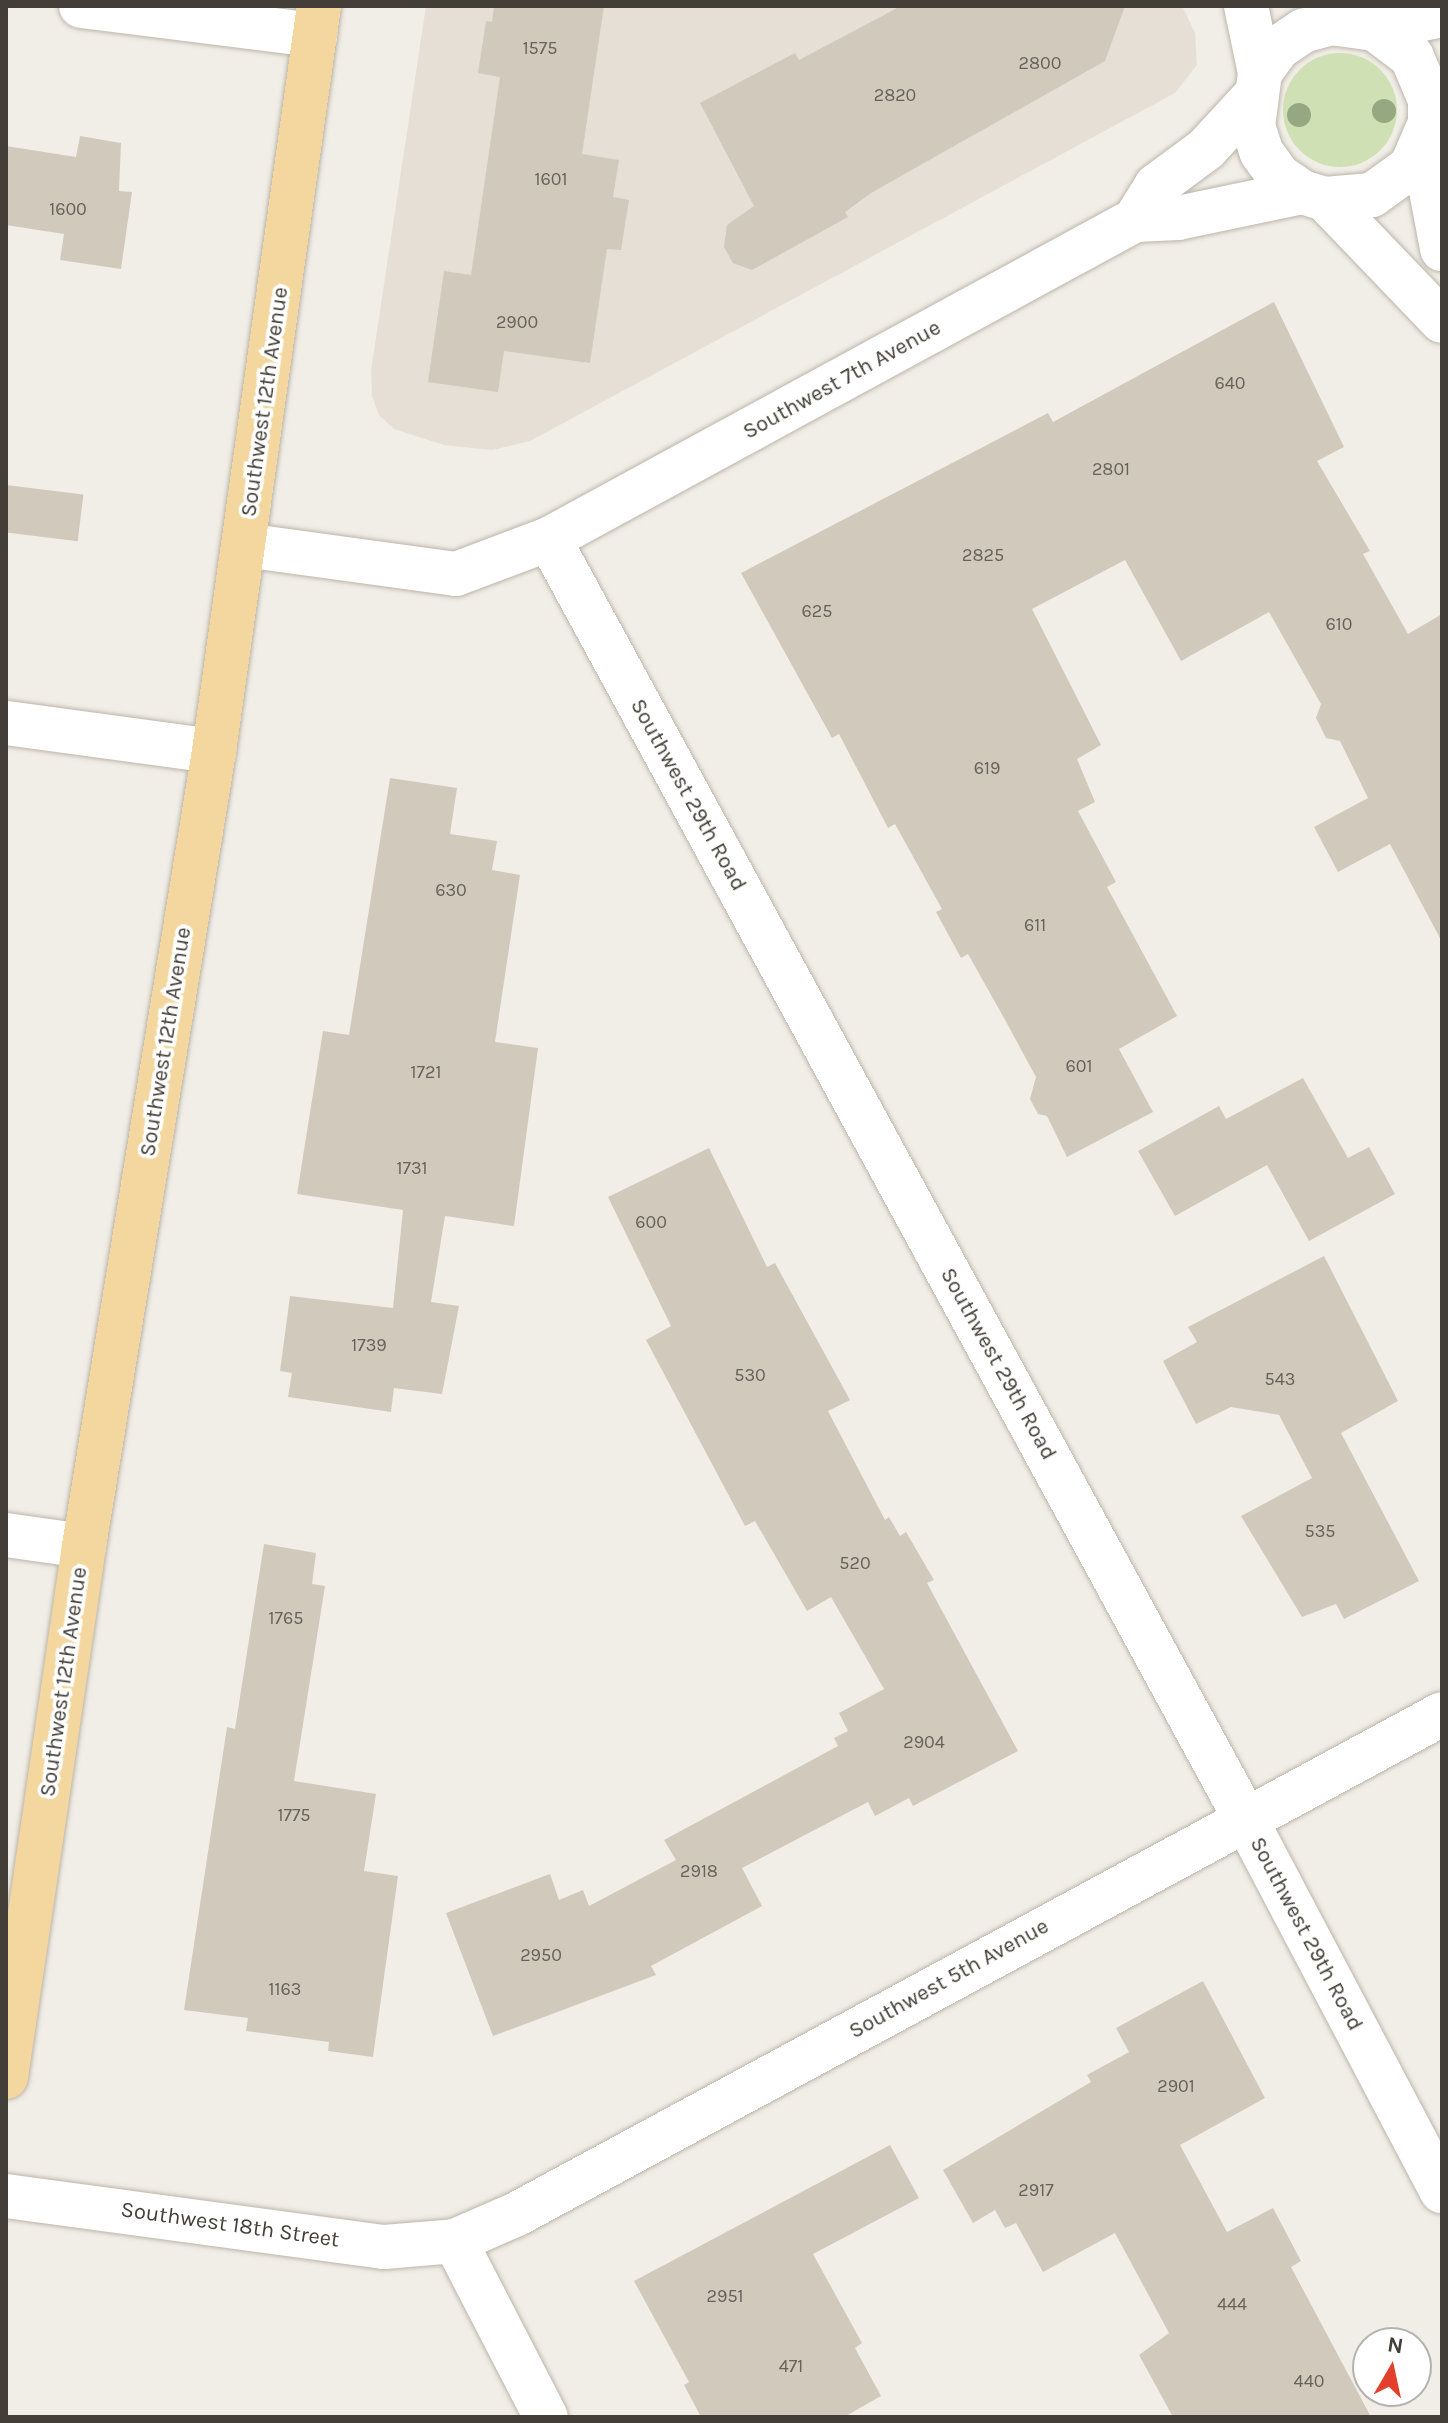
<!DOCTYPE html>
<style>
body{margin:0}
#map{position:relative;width:1448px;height:2423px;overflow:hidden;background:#f1eee7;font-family:Karla,sans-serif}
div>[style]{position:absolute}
.residential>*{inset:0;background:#e5dfd5}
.green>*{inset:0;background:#cfe1b4}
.round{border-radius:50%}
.building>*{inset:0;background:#d2c9bd;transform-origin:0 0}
.roads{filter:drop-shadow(0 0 2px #bcb5aa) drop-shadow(0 0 2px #bcb5aa)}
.minor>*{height:44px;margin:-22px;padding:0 22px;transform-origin:22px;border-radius:22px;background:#fff}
.major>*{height:44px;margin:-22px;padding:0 22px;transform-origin:22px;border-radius:22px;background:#f3d79e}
.trees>*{width:24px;height:24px;margin:-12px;border-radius:50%;background:#96a882}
span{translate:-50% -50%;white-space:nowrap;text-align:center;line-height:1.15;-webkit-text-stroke:7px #fff;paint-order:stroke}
.number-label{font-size:18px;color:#676158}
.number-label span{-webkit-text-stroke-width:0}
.street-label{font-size:22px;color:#433e37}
.frame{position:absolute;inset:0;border:8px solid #433e37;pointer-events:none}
.north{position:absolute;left:1352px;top:2327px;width:80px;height:80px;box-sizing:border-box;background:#fff;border:2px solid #b4b2af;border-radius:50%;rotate:9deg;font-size:22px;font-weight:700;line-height:32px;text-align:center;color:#433e37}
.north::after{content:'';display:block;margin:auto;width:28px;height:36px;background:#e2402d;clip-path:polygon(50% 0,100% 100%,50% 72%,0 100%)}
</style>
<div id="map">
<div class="residential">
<div style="clip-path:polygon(426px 6px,1182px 6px,1195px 33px,1197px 65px,1175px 93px,530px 441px,492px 450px,444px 445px,394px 429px,379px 415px,372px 396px,371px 371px)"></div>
</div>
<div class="green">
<div class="round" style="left:1283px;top:53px;width:114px;height:114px"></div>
</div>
<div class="building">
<div style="clip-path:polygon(494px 6px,604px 6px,582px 154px,619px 160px,613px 197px,629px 200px,621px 250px,607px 249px,590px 363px,504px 351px,498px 392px,428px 382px,444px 271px,471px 275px,500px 77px,478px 73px,486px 21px,492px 22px)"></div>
<div style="clip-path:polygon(901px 6px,1125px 6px,1105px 61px,871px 193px,845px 212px,848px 217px,752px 270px,733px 263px,724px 247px,727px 225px,754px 206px,700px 103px,795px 53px,799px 60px)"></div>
<div style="clip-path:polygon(80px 136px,121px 143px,119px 191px,132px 192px,121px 269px,60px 260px,64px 234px,6px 225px,6px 146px,76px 157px)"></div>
<div style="clip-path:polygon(1274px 302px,1344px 447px,1317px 461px,1370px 551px,1363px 554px,1408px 634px,1442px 614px,1442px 942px,1390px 844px,1338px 872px,1314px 827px,1368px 798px,1340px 741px,1326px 738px,1316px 718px,1321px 704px,1269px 612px,1181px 661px,1125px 560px,1032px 609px,1101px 745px,1077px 759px,1095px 802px,1078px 811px,1116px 882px,1107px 887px,1177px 1016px,1119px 1049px,1153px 1112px,1067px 1157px,1047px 1116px,1038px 1114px,1030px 1099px,1036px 1077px,1004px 1018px,968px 954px,961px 958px,936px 912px,942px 909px,895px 824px,888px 828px,839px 734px,832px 738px,741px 573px,1048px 413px,1053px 422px)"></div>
<div style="left:6px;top:485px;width:78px;height:47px;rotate:7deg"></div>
<div style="clip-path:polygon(390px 778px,457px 788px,450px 834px,497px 841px,492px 870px,520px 875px,495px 1042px,538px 1048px,514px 1226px,445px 1216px,431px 1302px,459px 1306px,442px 1394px,394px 1388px,391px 1412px,288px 1397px,292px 1373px,280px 1371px,290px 1296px,393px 1308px,403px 1210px,297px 1194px,323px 1031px,349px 1035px)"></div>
<div style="clip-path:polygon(1303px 1078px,1348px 1158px,1369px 1147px,1395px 1194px,1309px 1241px,1267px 1165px,1175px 1216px,1138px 1151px,1219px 1106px,1226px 1119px)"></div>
<div style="clip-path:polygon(709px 1148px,767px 1267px,775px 1263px,850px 1400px,828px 1411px,885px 1520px,889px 1517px,900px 1536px,906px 1532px,934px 1580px,927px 1583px,1018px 1751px,913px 1806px,909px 1798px,875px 1816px,868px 1802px,742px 1868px,762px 1906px,651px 1966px,656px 1975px,493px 2036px,446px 1913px,550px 1874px,559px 1900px,583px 1890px,589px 1906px,676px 1860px,664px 1840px,838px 1746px,834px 1738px,848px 1731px,839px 1713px,884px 1689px,831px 1597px,807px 1611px,755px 1521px,745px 1526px,646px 1340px,671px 1326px,608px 1197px)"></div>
<div style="clip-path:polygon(1324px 1256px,1398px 1401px,1341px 1433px,1419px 1581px,1344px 1619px,1336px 1604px,1302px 1617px,1241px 1516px,1312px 1478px,1279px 1415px,1231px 1407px,1196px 1424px,1163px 1361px,1197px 1342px,1188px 1327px)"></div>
<div style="clip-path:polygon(264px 1544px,316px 1553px,312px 1584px,325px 1586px,294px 1781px,376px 1794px,364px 1871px,398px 1876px,373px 2057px,328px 2051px,329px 2042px,246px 2031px,248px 2018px,184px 2010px,227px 1727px,235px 1729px)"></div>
<div style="clip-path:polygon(1203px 1981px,1265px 2098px,1180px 2145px,1227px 2232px,1273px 2208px,1301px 2261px,1291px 2267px,1371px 2417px,1173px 2417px,1139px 2355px,1169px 2333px,1115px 2233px,1043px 2272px,1016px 2223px,1005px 2228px,995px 2210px,973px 2223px,943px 2170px,1091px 2082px,1087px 2075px,1129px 2052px,1116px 2028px)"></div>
<div style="clip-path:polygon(890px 2145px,919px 2198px,813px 2254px,862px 2343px,855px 2348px,881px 2396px,844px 2417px,701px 2417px,684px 2385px,689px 2382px,634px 2281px)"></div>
</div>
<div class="roads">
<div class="minor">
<div style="left:81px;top:6px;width:236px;rotate:7.1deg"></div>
<div style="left:1246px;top:6px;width:68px;rotate:78.2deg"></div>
<div style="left:1375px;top:29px;width:68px;rotate:-11.8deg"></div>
<div style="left:1423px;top:148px;width:103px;rotate:79.3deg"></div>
<div style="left:1325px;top:199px;width:169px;rotate:46.2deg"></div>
<div style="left:1135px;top:220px;width:40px;rotate:-58deg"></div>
<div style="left:1156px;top:186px;width:62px;rotate:-36.5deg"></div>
<div style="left:1206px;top:149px;width:69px;rotate:-47.3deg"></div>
<div style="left:549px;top:539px;width:1456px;rotate:61.45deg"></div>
<div style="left:1245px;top:1818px;width:422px;rotate:62.2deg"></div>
<div style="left:244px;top:545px;width:214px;rotate:7.8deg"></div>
<div style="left:456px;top:574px;width:99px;rotate:-20.6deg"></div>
<div style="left:549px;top:539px;width:667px;rotate:-28.56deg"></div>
<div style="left:1135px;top:220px;width:43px;rotate:-2.7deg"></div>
<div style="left:1178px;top:218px;width:127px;rotate:-11.8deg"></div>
<div style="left:1302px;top:192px;width:24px;rotate:17deg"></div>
<div style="left:1325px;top:199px;width:47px;rotate:-4.9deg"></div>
<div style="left:1372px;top:195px;width:48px;rotate:-35.7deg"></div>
<div style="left:1411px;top:167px;width:48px;rotate:-66.6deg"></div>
<div style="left:1430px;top:123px;width:23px;rotate:-90deg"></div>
<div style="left:1430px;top:100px;width:47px;rotate:-112.7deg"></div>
<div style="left:1412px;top:57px;width:46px;rotate:-142.9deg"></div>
<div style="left:1375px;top:29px;width:43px;rotate:-172.1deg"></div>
<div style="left:1332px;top:23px;width:30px;rotate:165deg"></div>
<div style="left:1303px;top:31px;width:30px;rotate:146deg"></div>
<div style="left:1278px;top:48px;width:31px;rotate:126deg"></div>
<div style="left:1260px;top:73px;width:53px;rotate:97.5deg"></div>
<div style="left:1253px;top:126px;width:28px;rotate:72deg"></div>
<div style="left:1262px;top:153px;width:29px;rotate:54deg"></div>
<div style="left:1279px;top:176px;width:28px;rotate:35deg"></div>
<div style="left:6px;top:723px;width:210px;rotate:7.7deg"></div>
<div style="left:6px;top:1535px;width:79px;rotate:8deg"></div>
<div style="left:6px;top:2196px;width:381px;rotate:7.7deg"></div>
<div style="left:384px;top:2247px;width:71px;rotate:-4.8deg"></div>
<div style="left:455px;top:2241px;width:68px;rotate:-23.5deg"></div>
<div style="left:517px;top:2214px;width:1051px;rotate:-28.39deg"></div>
<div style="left:455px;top:2241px;width:198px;rotate:62.7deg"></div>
</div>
<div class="major">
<div style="left:6px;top:2077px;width:537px;rotate:-81.64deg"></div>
<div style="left:84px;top:1546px;width:806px;rotate:-80.71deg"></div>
<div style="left:214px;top:751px;width:752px;rotate:-81.98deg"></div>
</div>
</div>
<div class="trees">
<div style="left:1384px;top:111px"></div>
<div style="left:1299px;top:115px"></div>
</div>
<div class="number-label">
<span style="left:540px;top:48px">1575</span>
<span style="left:1040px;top:63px">2800</span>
<span style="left:895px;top:95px">2820</span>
<span style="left:551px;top:179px">1601</span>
<span style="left:68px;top:209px">1600</span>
<span style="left:517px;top:322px">2900</span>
<span style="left:1230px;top:383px">640</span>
<span style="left:1111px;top:469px">2801</span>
<span style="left:983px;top:555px">2825</span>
<span style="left:817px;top:611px">625</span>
<span style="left:1339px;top:624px">610</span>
<span style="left:987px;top:768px">619</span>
<span style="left:451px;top:890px">630</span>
<span style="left:1035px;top:925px">611</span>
<span style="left:1079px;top:1066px">601</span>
<span style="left:426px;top:1072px">1721</span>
<span style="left:412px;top:1168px">1731</span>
<span style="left:651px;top:1222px">600</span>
<span style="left:369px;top:1345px">1739</span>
<span style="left:750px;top:1375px">530</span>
<span style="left:1280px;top:1379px">543</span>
<span style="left:1320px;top:1531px">535</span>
<span style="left:855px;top:1563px">520</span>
<span style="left:286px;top:1618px">1765</span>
<span style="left:924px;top:1742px">2904</span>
<span style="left:294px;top:1815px">1775</span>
<span style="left:699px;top:1871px">2918</span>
<span style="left:541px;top:1955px">2950</span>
<span style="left:285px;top:1989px">1163</span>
<span style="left:1176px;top:2086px">2901</span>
<span style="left:1036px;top:2190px">2917</span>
<span style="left:725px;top:2296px">2951</span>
<span style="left:1232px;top:2304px">444</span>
<span style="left:791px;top:2366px">471</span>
<span style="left:1309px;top:2381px">440</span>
</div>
<div class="street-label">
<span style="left:842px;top:380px;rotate:-29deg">Southwest 7th Avenue</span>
<span style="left:265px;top:402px;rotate:-82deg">Southwest 12th Avenue</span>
<span style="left:688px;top:795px;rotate:61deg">Southwest 29th Road</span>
<span style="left:166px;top:1042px;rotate:-81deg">Southwest 12th Avenue</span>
<span style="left:998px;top:1364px;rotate:61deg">Southwest 29th Road</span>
<span style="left:64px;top:1682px;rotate:-82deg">Southwest 12th Avenue</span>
<span style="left:1306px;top:1934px;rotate:62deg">Southwest 29th Road</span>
<span style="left:949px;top:1979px;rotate:-29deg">Southwest 5th Avenue</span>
<span style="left:230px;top:2225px;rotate:8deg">Southwest 18th Street</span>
</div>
<div class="frame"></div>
<div class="north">N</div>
</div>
